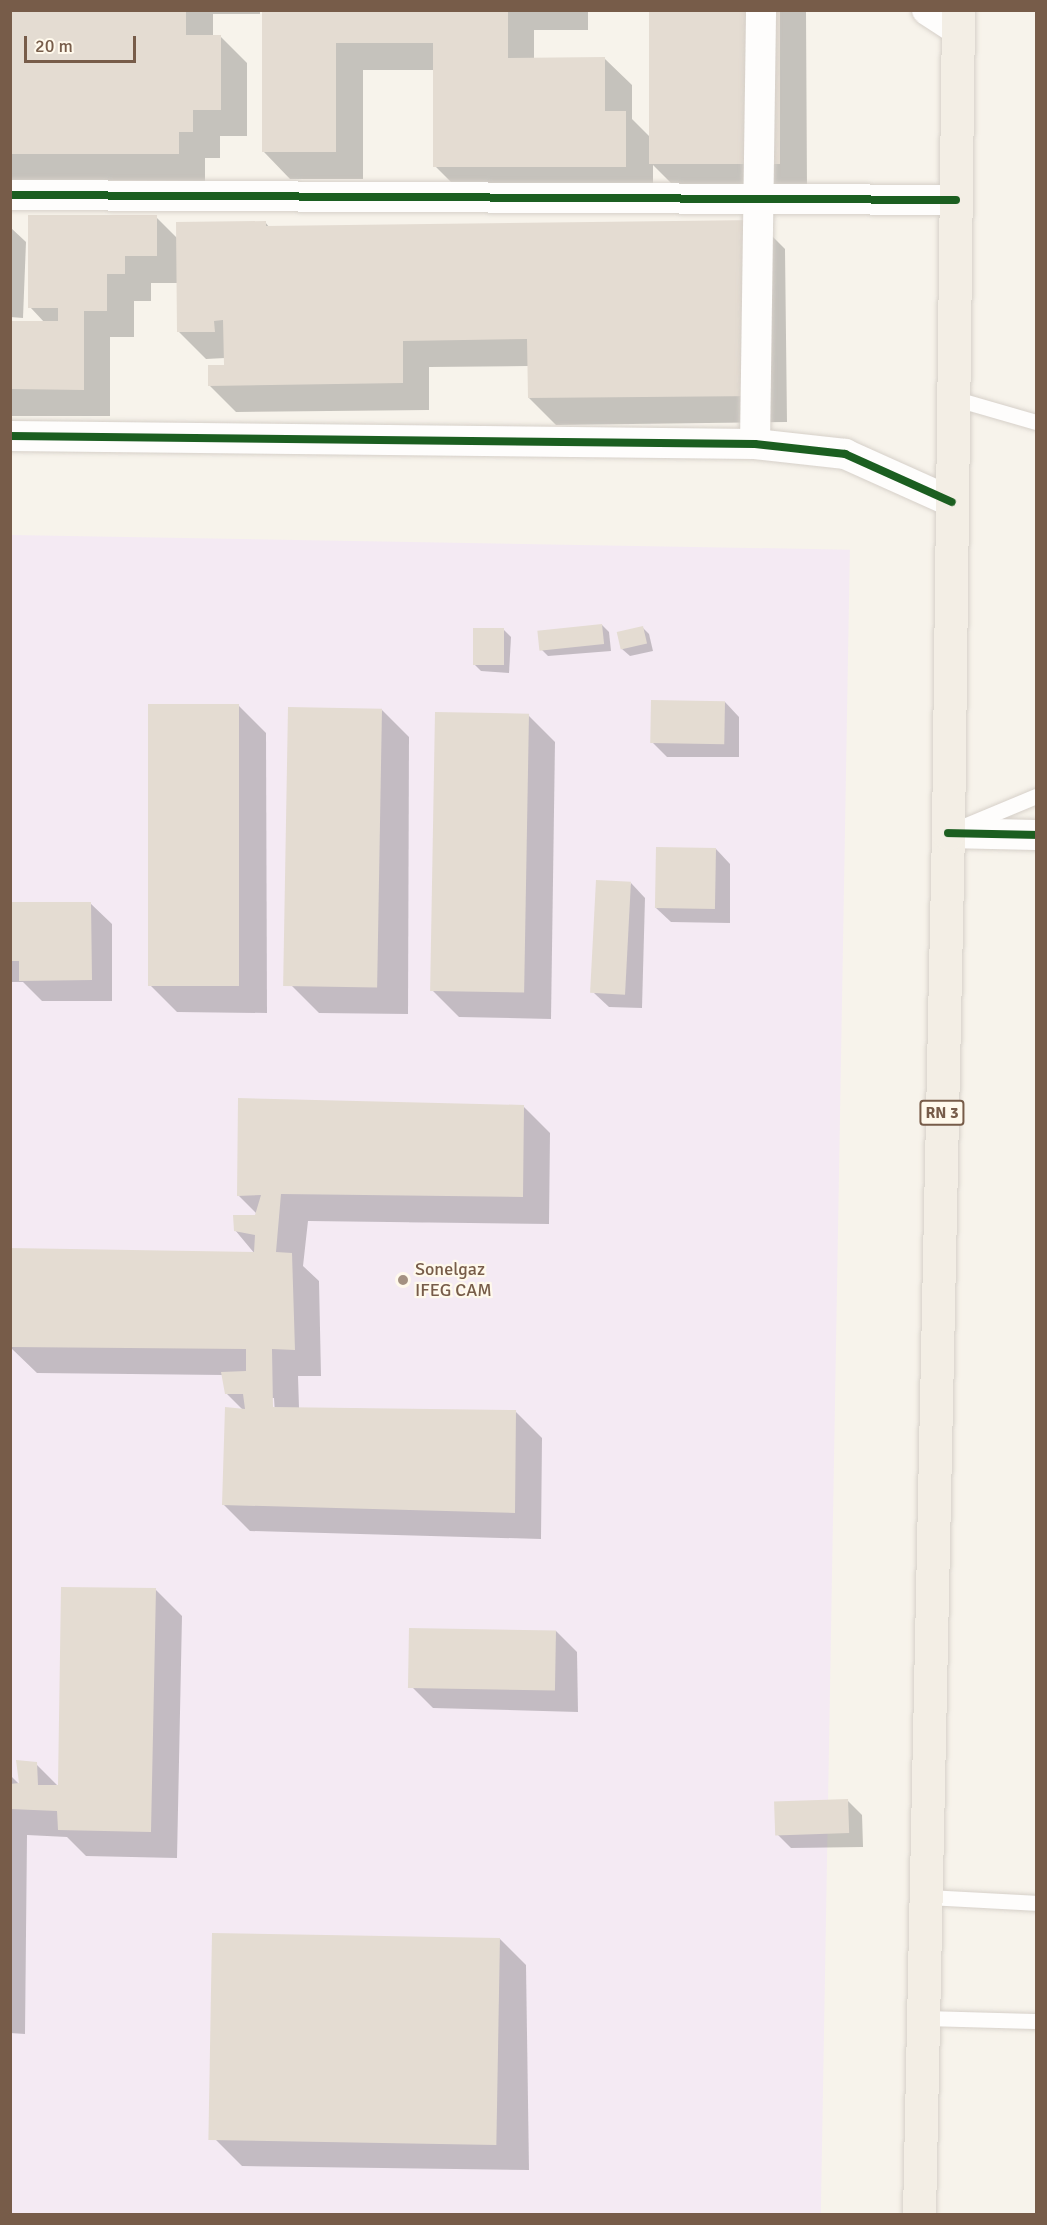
<!DOCTYPE html>
<style>
body{margin:0}
#map{position:relative;width:1047px;height:2225px;overflow:hidden;background:#f7f3eb;font-family:Signika,sans-serif}
div>[style]{position:absolute}
.education>*{inset:0;background:#f4eaf3;transform-origin:0 0}
.shadow>*{inset:0;background:#0003}
.building>*{inset:0;background:#e4dcd2;transform-origin:0 0}
.roads{filter:drop-shadow(0 0 2px #d6d0c9) drop-shadow(0 0 2px #d6d0c9)}
.service>*{height:15px;margin:-7.5px;padding:0 7.5px;transform-origin:7.5px;border-radius:7.5px;background:#fefdfc}
.minor>*{height:30px;margin:-15px;padding:0 15px;transform-origin:15px;border-radius:15px;background:#fefdfc}
.primary>*{height:33px;margin:-16.5px;padding:0 16.5px;transform-origin:16.5px;border-radius:16.5px;background:#f3eee5}
.cycleway>*{height:8px;margin:-4px;padding:0 4px;transform-origin:4px;border-radius:4px;background:#1b5e20}
.dots>*{width:16px;height:16px;translate:-50% -50%;box-sizing:border-box;border:3px solid #fff9ec;border-radius:50%}
span{translate:-50% -50%;white-space:nowrap;text-align:center;line-height:1.15;-webkit-text-stroke:4.5px #fff9ec;paint-order:stroke}
.shield-label span{padding:2px 4px;background:#fff9ec;border:2px solid;border-radius:4px;-webkit-text-stroke-width:0}
.shield-label{font-size:16px;color:#775c49;font-weight:700}
.poi-label{font-size:18px;color:#775c49}
.left{translate:0 -50%;text-align:left}
.frame{position:absolute;inset:0;border:12px solid #775c49;pointer-events:none}
.scale{position:absolute;left:24px;top:36px;width:112px;height:27px;box-sizing:border-box;border:3px solid #775c49;border-top:0;padding-left:8px;font-size:18px;line-height:21px;white-space:nowrap;color:#775c49;-webkit-text-stroke:4px #fff9ec;paint-order:stroke}
</style>
<div id="map">
<div class="education">
<div style="left:11px;top:535px;width:839px;height:1679px;rotate:1deg"></div>
</div>
<div class="shadow">
<div style="clip-path:polygon(10px 10px,260px 10px,260px 14px,213px 14px,213px 36px,220px 36px,247px 63px,247px 136px,220px 136px,220px 158px,205px 158px,205px 181px,10px 180px)"></div>
<div style="clip-path:polygon(263px 10px,588px 10px,588px 30px,534px 30px,534px 59px,605px 59px,632px 85px,632px 119px,651px 138px,651px 10px,806px 10px,807px 190px,678px 190px,653px 165px,653px 193px,462px 193px,435px 166px,435px 70px,363px 70px,363px 179px,290px 179px,264px 152px)"></div>
<div style="clip-path:polygon(156px 217px,177px 238px,265px 222px,270px 228px,758px 222px,785px 249px,787px 422px,556px 425px,529px 398px,529px 366px,429px 367px,429px 410px,236px 412px,209px 385px,225px 366px,225px 358px,206px 359px,179px 332px,178px 283px,151px 283px,151px 301px,134px 301px,134px 337px,110px 337px,110px 416px,10px 416px,10px 323px,45px 323px,30px 307px)"></div>
<div style="clip-path:polygon(10px 227px,26px 242px,23px 318px,10px 317px)"></div>
<div style="clip-path:polygon(602px 625px,609px 632px,611px 651px,548px 656px,541px 649px)"></div>
<div style="clip-path:polygon(642px 627px,649px 634px,653px 651px,630px 656px,622px 649px)"></div>
<div style="clip-path:polygon(504px 630px,511px 637px,509px 673px,481px 671px,474px 664px)"></div>
<div style="clip-path:polygon(725px 702px,739px 717px,739px 757px,667px 757px,652px 742px)"></div>
<div style="clip-path:polygon(239px 706px,266px 733px,267px 1013px,177px 1012px,150px 985px)"></div>
<div style="clip-path:polygon(382px 710px,409px 737px,408px 1014px,319px 1013px,292px 986px)"></div>
<div style="clip-path:polygon(528px 715px,555px 742px,551px 1019px,459px 1017px,432px 990px)"></div>
<div style="clip-path:polygon(716px 849px,730px 864px,730px 923px,671px 922px,656px 908px)"></div>
<div style="clip-path:polygon(631px 883px,645px 898px,642px 1008px,609px 1007px,594px 993px)"></div>
<div style="clip-path:polygon(10px 903px,90px 903px,112px 924px,112px 1001px,42px 1001px,23px 982px,10px 982px)"></div>
<div style="clip-path:polygon(evenodd,523px 1106px,550px 1133px,549px 1224px,308px 1221px,303px 1266px,319px 1281px,321px 1376px,298px 1376px,299px 1408px,515px 1411px,542px 1438px,541px 1539px,250px 1531px,223px 1504px,243px 1410px,226px 1393px,223px 1375px,37px 1373px,10px 1347px,255px 1254px,235px 1230px,257px 1214px,238px 1195px,523px 1106px,271px 1398px,274px 1398px,275px 1414px,272px 1414px,271px 1398px)"></div>
<div style="clip-path:polygon(155px 1589px,182px 1616px,177px 1858px,86px 1856px,67px 1837px,27px 1835px,25px 2034px,10px 2033px,10px 1775px,21px 1786px,36px 1764px,59px 1787px)"></div>
<div style="clip-path:polygon(556px 1631px,577px 1652px,578px 1712px,433px 1708px,412px 1687px)"></div>
<div style="clip-path:polygon(848px 1801px,862px 1815px,863px 1847px,791px 1848px,776px 1833px)"></div>
<div style="clip-path:polygon(499px 1938px,526px 1965px,529px 2170px,242px 2166px,215px 2139px)"></div>
</div>
<div class="building">
<div style="clip-path:polygon(10px 10px,186px 10px,186px 35px,221px 35px,221px 110px,193px 110px,193px 132px,179px 132px,179px 154px,10px 154px)"></div>
<div style="clip-path:polygon(262px 10px,508px 10px,508px 58px,605px 57px,605px 111px,626px 111px,626px 167px,433px 167px,433px 43px,336px 43px,336px 152px,262px 152px)"></div>
<div style="left:649px;top:10px;width:131px;height:154px"></div>
<div style="clip-path:polygon(28px 215px,157px 215px,157px 256px,125px 256px,125px 274px,107px 274px,107px 311px,84px 311px,84px 390px,10px 389px,10px 321px,58px 321px,58px 308px,28px 308px)"></div>
<div style="clip-path:polygon(758px 220px,760px 396px,528px 398px,527px 339px,403px 341px,403px 383px,208px 386px,208px 365px,224px 365px,223px 320px,214px 321px,215px 332px,177px 332px,176px 222px,266px 221px,266px 226px)"></div>
<div style="left:602px;top:624px;width:20px;height:65px;rotate:84deg"></div>
<div style="left:643px;top:626px;width:18px;height:27px;rotate:77deg"></div>
<div style="left:473px;top:628px;width:31px;height:37px"></div>
<div style="left:651px;top:700px;width:74px;height:43px;rotate:1deg"></div>
<div style="left:239px;top:704px;width:282px;height:91px;rotate:90deg"></div>
<div style="left:288px;top:707px;width:94px;height:279px;rotate:1deg"></div>
<div style="left:435px;top:712px;width:94px;height:279px;rotate:1deg"></div>
<div style="left:656px;top:847px;width:60px;height:61px;rotate:1deg"></div>
<div style="left:596px;top:880px;width:35px;height:113px;rotate:3deg"></div>
<div style="clip-path:polygon(10px 902px,91px 902px,92px 980px,19px 981px,19px 961px,10px 961px)"></div>
<div style="clip-path:polygon(238px 1098px,524px 1105px,523px 1197px,281px 1194px,276px 1252px,292px 1253px,295px 1350px,272px 1349px,273px 1407px,516px 1410px,515px 1513px,222px 1505px,225px 1407px,245px 1409px,243px 1394px,225px 1394px,221px 1372px,246px 1371px,246px 1349px,10px 1347px,10px 1248px,254px 1252px,255px 1235px,234px 1231px,233px 1215px,255px 1215px,261px 1195px,237px 1196px)"></div>
<div style="clip-path:polygon(61px 1587px,156px 1588px,151px 1832px,58px 1830px,57px 1811px,10px 1809px,10px 1784px,19px 1783px,16px 1760px,37px 1762px,38px 1785px,58px 1785px)"></div>
<div style="left:409px;top:1628px;width:147px;height:60px;rotate:1deg"></div>
<div style="left:848px;top:1799px;width:34px;height:74px;rotate:88deg"></div>
<div style="left:212px;top:1933px;width:288px;height:207px;rotate:1deg"></div>
</div>
<div class="roads">
<div class="service">
<div style="left:953px;top:398px;width:86px;rotate:16.1deg"></div>
<div style="left:964px;top:826px;width:78px;rotate:-22.6deg"></div>
<div style="left:926px;top:1897px;width:110px;rotate:3.1deg"></div>
<div style="left:923px;top:2018px;width:113px;rotate:1.5deg"></div>
</div>
<div class="minor">
<div style="left:927px;top:10px;width:37px;rotate:33deg"></div>
<div style="left:10px;top:195px;width:946px;rotate:0.3deg"></div>
<div style="left:10px;top:436px;width:745px;rotate:0.62deg"></div>
<div style="left:755px;top:444px;width:91px;rotate:6.3deg"></div>
<div style="left:845px;top:454px;width:117px;rotate:24.2deg"></div>
<div style="left:755px;top:444px;width:434px;rotate:-89.2deg"></div>
<div style="left:948px;top:833px;width:88px;rotate:1.3deg"></div>
</div>
<div class="primary">
<div style="left:919px;top:2214px;width:1381px;rotate:-88.8deg"></div>
<div style="left:948px;top:833px;width:823px;rotate:-89.3deg"></div>
</div>
</div>
<div class="cycleway">
<div style="left:10px;top:195px;width:946px;rotate:0.3deg"></div>
<div style="left:10px;top:436px;width:745px;rotate:0.62deg"></div>
<div style="left:755px;top:444px;width:91px;rotate:6.3deg"></div>
<div style="left:845px;top:454px;width:117px;rotate:24.2deg"></div>
<div style="left:948px;top:833px;width:88px;rotate:1.3deg"></div>
</div>
<div class="dots">
<div style="left:403px;top:1280px;background:#a49182"></div>
</div>
<div class="shield-label">
<span style="left:942px;top:1113px">RN 3</span>
</div>
<div class="poi-label">
<span class="left" style="left:415px;top:1280px">Sonelgaz<br>IFEG CAM</span>
</div>
<div class="frame"></div>
<div class="scale">20 m</div>
</div>
